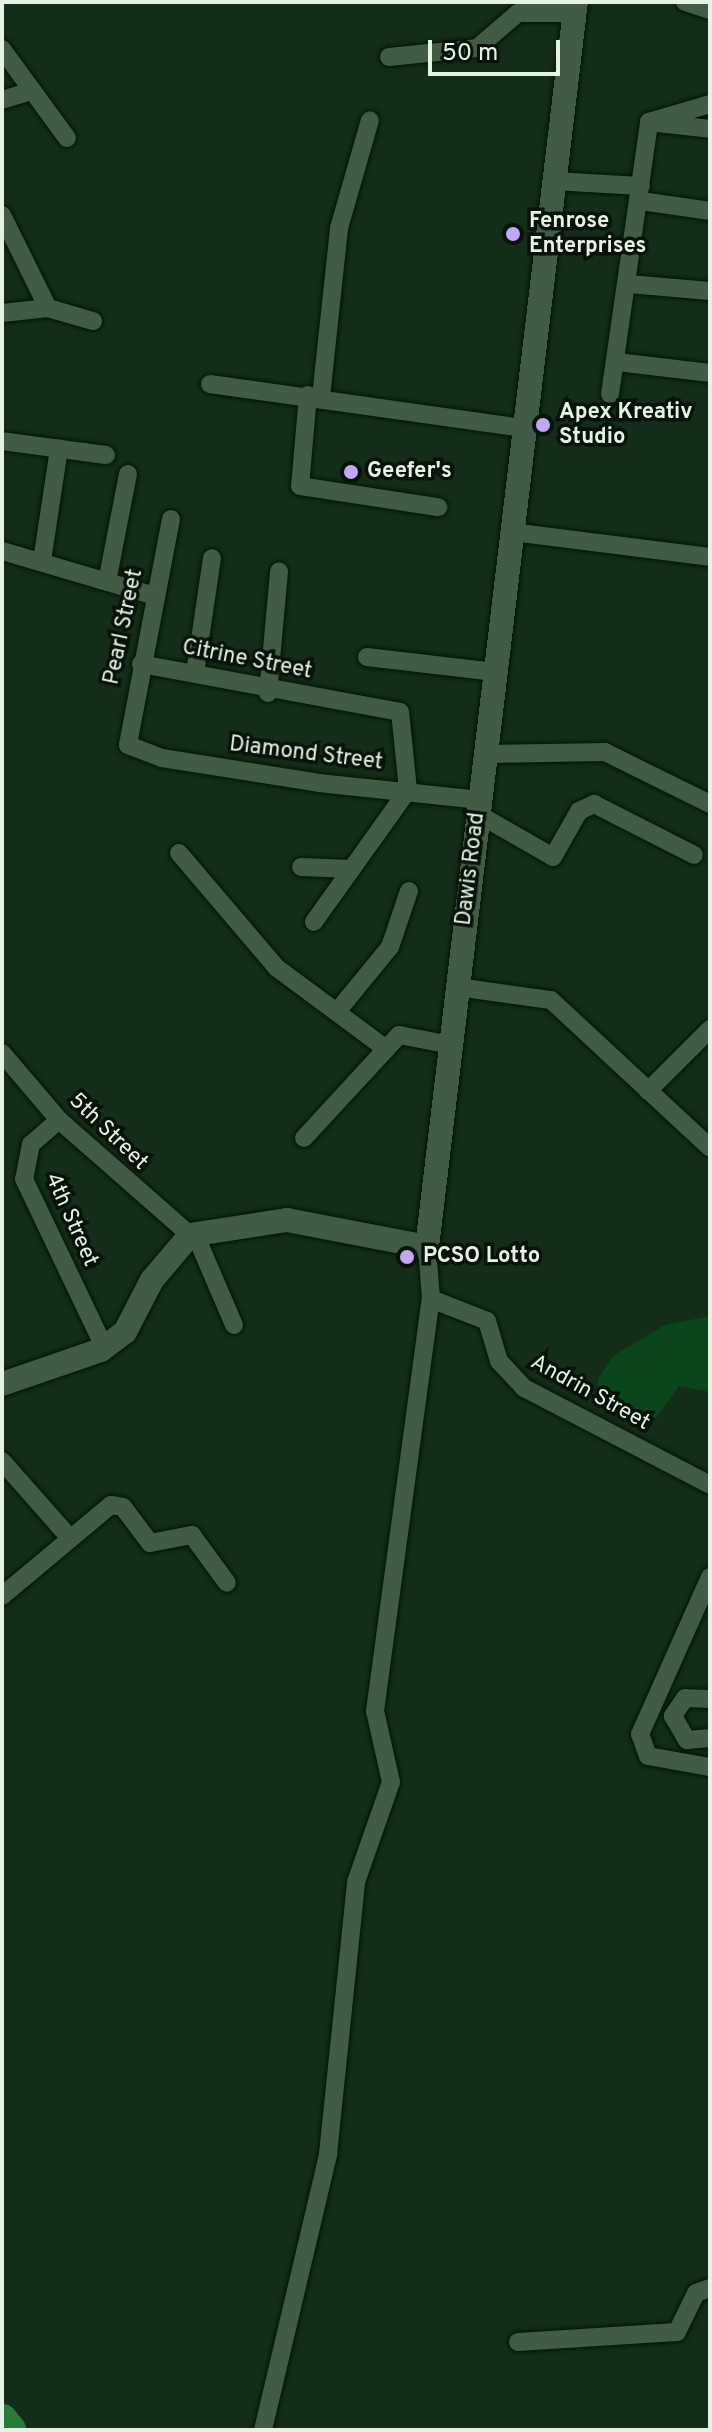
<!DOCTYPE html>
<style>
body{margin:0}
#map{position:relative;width:712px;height:2432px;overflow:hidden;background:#142d18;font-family:Overpass,sans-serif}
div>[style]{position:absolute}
.green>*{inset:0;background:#0b451b}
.river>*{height:32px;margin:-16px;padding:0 16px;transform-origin:16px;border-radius:16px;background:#277c3b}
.roads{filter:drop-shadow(0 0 2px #001503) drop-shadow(0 0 2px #001503)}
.street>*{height:18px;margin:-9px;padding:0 9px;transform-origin:9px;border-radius:9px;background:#415b44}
.secondary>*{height:24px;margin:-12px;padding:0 12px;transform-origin:12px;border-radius:12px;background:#415b44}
.dots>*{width:22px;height:22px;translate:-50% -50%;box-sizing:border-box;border:4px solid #081209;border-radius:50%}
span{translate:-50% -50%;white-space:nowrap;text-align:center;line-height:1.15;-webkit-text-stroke:7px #081209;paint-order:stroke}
.poi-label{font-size:22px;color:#e4f3e5;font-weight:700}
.left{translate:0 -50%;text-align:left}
.street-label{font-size:22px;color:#e4f3e5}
.frame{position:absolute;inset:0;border:4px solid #e4f3e5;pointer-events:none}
.scale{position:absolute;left:428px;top:40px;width:132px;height:36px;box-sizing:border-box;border:4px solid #e4f3e5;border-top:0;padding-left:10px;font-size:24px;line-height:28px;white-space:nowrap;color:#e4f3e5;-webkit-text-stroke:6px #081209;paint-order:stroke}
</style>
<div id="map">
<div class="green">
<div style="clip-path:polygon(710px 1316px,710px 1392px,679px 1386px,656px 1418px,616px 1416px,599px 1402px,598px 1379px,613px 1356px,665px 1325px)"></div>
</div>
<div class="river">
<div style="left:2px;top:2420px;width:13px;rotate:51deg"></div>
</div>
<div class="roads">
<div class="street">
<div style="left:685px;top:2px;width:26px;rotate:18deg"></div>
<div style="left:2px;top:49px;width:110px;rotate:53.9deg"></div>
<div style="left:389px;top:57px;width:88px;rotate:-5.8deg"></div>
<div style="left:477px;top:48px;width:54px;rotate:-40.5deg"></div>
<div style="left:518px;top:13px;width:56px"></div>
<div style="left:2px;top:100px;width:31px;rotate:-17deg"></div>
<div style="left:649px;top:122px;width:61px;rotate:6.5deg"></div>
<div style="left:553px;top:181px;width:88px;rotate:3.3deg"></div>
<div style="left:641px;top:201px;width:70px;rotate:8.2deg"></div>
<div style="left:2px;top:215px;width:104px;rotate:63.7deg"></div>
<div style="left:629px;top:284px;width:81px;rotate:4.9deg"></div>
<div style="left:2px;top:313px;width:46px;rotate:-6.2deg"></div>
<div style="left:48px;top:308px;width:47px;rotate:16.1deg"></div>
<div style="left:617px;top:362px;width:94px;rotate:6.7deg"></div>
<div style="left:210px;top:384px;width:315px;rotate:8deg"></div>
<div style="left:610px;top:394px;width:275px;rotate:-81.8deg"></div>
<div style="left:649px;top:122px;width:64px;rotate:-16.4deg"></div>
<div style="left:308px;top:395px;width:91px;rotate:95deg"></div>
<div style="left:300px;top:486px;width:140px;rotate:8.7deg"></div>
<div style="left:321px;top:397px;width:170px;rotate:-83.9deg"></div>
<div style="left:339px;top:228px;width:112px;rotate:-74deg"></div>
<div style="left:2px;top:441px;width:105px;rotate:7.7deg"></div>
<div style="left:171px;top:519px;width:230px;rotate:100.8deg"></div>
<div style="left:128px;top:745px;width:36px;rotate:21deg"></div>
<div style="left:162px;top:758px;width:159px;rotate:9deg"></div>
<div style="left:319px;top:783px;width:162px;rotate:6deg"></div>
<div style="left:512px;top:532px;width:200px;rotate:7.2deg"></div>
<div style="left:2px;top:551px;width:159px;rotate:16.4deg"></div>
<div style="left:42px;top:561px;width:114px;rotate:-81.4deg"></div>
<div style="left:107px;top:582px;width:110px;rotate:-79deg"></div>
<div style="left:367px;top:657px;width:129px;rotate:6.7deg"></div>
<div style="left:141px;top:664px;width:263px;rotate:10.5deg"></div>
<div style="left:400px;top:712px;width:78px;rotate:84.1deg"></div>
<div style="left:408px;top:790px;width:162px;rotate:125.5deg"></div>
<div style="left:195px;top:673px;width:116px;rotate:-81.6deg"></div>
<div style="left:268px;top:693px;width:122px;rotate:-84.8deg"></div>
<div style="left:485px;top:754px;width:120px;rotate:-1deg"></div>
<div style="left:605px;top:752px;width:117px;rotate:26.3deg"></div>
<div style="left:478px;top:814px;width:86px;rotate:29.8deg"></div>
<div style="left:553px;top:857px;width:53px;rotate:-60.5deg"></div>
<div style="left:579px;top:811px;width:17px;rotate:-25deg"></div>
<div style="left:594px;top:804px;width:112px;rotate:27deg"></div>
<div style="left:179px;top:853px;width:151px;rotate:49.6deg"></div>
<div style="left:277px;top:968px;width:136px;rotate:36.6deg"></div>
<div style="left:301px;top:867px;width:50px;rotate:2.3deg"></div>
<div style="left:457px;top:987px;width:95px;rotate:7.9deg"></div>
<div style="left:551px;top:1000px;width:217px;rotate:42.9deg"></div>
<div style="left:340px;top:1008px;width:79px;rotate:-50.7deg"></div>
<div style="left:390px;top:947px;width:59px;rotate:-71.3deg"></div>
<div style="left:2px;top:1053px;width:88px;rotate:49.6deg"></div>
<div style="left:59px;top:1120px;width:174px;rotate:41.3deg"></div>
<div style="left:648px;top:1091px;width:88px;rotate:-45deg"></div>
<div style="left:59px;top:1120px;width:37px;rotate:139deg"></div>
<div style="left:31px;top:1144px;width:36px;rotate:101deg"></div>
<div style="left:24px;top:1179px;width:186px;rotate:64.5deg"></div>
<div style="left:304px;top:1138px;width:140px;rotate:-47.3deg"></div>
<div style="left:399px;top:1035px;width:53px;rotate:10.9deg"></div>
<div style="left:195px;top:1234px;width:99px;rotate:66.8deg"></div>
<div style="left:431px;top:1299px;width:60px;rotate:21.4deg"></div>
<div style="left:487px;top:1321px;width:42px;rotate:73.3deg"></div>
<div style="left:499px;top:1361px;width:37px;rotate:47deg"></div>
<div style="left:524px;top:1388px;width:210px;rotate:27.5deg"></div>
<div style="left:2px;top:1461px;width:101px;rotate:48.6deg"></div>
<div style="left:710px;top:1577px;width:172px;rotate:114deg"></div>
<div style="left:640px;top:1734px;width:23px;rotate:70deg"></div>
<div style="left:648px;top:1756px;width:63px;rotate:10.1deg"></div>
<div style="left:2px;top:1596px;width:142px;rotate:-39.9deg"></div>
<div style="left:111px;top:1505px;width:12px;rotate:9deg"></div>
<div style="left:123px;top:1507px;width:45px;rotate:53.1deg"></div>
<div style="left:150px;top:1543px;width:43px;rotate:-10.8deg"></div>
<div style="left:192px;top:1535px;width:59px;rotate:53.9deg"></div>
<div style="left:710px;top:1699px;width:25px;rotate:-178deg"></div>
<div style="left:685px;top:1698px;width:22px;rotate:124deg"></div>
<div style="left:673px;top:1716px;width:28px;rotate:60deg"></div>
<div style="left:687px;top:1740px;width:23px;rotate:-5deg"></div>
<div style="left:518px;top:2342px;width:159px;rotate:-3.6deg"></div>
<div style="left:677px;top:2332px;width:43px;rotate:-64deg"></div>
<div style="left:696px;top:2293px;width:15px;rotate:-20deg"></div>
<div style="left:263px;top:2430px;width:284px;rotate:-76.7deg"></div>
<div style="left:328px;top:2154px;width:273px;rotate:-84.1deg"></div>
<div style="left:356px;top:1882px;width:106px;rotate:-70.7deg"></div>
<div style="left:391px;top:1782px;width:73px;rotate:-102.7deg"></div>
<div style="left:375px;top:1711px;width:416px;rotate:-82.3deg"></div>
<div style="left:431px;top:1299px;width:52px;rotate:-94.4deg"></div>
</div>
<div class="secondary">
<div style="left:2px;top:1384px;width:105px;rotate:-19deg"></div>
<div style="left:101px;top:1350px;width:30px;rotate:-37deg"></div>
<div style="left:125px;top:1332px;width:59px;rotate:-62.6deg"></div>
<div style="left:152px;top:1280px;width:59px;rotate:-49.8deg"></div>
<div style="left:190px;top:1235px;width:98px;rotate:-8.8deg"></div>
<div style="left:287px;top:1220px;width:143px;rotate:10.9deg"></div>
<div style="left:427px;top:1247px;width:1254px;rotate:-83.18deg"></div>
</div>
</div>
<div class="dots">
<div style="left:513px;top:234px;background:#bfa8f4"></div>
<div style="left:543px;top:425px;background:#bfa8f4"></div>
<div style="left:351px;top:472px;background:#bfa8f4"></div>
<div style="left:407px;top:1257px;background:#bfa8f4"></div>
</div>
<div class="poi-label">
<span class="left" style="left:529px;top:234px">Fenrose<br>Enterprises</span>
<span class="left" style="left:559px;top:425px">Apex Kreativ<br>Studio</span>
<span class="left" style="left:367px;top:472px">Geefer's</span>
<span class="left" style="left:423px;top:1257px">PCSO Lotto</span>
</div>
<div class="street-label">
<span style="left:124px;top:627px;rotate:-78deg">Pearl Street</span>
<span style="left:247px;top:660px;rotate:11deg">Citrine Street</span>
<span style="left:306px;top:754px;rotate:7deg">Diamond Street</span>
<span style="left:471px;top:869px;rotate:-83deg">Dawis Road</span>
<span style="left:108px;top:1132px;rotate:44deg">5th Street</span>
<span style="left:71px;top:1220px;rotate:66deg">4th Street</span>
<span style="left:590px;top:1393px;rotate:29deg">Andrin Street</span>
</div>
<div class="frame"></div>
<div class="scale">50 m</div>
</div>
